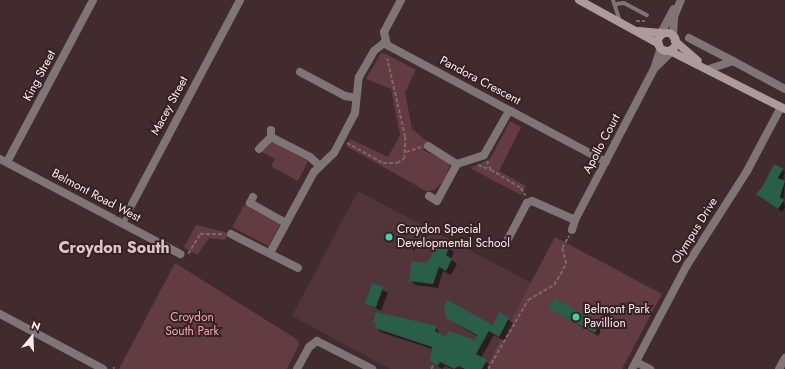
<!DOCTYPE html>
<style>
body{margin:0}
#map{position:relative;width:785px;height:369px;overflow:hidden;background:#412b2f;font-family:Jost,sans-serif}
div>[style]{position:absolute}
.built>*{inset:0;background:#51353a}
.green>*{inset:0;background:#633b42;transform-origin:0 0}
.shadow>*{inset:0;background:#0007}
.building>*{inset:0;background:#285e4a;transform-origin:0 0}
.path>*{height:1.5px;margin-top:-0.75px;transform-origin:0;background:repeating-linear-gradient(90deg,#7b676b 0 4px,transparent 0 6px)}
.service>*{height:4px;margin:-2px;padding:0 2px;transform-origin:2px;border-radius:2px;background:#807576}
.minor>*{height:8px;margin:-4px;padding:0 4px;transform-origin:4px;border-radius:4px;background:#807576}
.secondary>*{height:8px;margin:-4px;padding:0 4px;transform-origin:4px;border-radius:4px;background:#ac9a9d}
.secondary>.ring{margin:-4px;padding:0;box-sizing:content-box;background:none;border:8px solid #ac9a9d;border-radius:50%}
.dots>*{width:11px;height:11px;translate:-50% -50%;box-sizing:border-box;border:2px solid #362125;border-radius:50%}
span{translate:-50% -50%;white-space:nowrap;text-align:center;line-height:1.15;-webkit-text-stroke:4px #362125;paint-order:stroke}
.street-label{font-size:12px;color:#faebed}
.poi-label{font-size:12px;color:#faebed}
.left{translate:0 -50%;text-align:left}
.park-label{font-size:12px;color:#f6a5b3}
.district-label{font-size:16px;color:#e0c4c8;font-weight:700}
.north{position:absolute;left:12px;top:317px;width:40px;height:40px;-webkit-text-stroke:3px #362125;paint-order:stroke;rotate:19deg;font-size:11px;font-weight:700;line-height:16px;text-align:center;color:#faebed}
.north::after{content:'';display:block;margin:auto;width:14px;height:18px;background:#faebed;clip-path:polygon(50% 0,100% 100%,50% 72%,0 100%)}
</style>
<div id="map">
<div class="built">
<div style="clip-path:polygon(358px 191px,531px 283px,485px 369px,390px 369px,292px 316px)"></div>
</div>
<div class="green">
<div style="clip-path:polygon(381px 53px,386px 54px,416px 70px,405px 92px,412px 129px,427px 141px,423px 150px,448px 162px,450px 166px,443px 182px,434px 190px,426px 191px,346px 146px,350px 139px,388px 157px,400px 135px,391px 89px,366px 79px)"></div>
<div style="clip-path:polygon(510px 121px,521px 127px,499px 171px,526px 186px,521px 195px,470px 168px,490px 159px)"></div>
<div style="clip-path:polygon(273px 142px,308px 161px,298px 181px,271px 166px,275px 159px,262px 152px,266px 143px)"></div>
<div style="left:244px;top:205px;width:41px;height:25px;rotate:28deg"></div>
<div style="clip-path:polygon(196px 225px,229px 233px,225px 240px,209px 238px,197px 255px,184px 247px)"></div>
<div style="clip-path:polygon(555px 237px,662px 294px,622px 369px,485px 369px)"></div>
<div style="clip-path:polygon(175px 263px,298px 340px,299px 345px,287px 369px,119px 369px)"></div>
</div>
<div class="shadow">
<div style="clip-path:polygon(782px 170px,785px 172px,782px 181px,785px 182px,783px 200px,785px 207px,782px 212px,757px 194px)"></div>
<div style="clip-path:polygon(440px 242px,454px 252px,451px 259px,457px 264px,451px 275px,443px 271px,438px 288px,415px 285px,411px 280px,428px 264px)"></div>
<div style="clip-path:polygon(372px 284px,388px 293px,381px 311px,365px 303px)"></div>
<div style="clip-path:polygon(550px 308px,588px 317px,591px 320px,590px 324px,601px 331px,598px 336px)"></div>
<div style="clip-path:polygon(500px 314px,513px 323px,504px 341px,494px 335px,481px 358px,491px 366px,489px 369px,452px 369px,445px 366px,442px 369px,431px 361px,432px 349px,380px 332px,374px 322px,436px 327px,440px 335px,446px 338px,476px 341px,478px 337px,447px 318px,493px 326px)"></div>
</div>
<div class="building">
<div style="clip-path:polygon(774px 164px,783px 169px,778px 178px,785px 181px,780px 197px,784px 200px,778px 209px,756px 194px,763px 186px)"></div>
<div style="clip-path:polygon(440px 241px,450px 246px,446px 255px,452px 259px,446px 271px,439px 267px,433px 284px,409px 281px,412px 261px,427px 263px)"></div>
<div style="left:372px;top:283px;width:12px;height:22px;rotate:20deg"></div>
<div style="clip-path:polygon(554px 298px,589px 317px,587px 321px,598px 327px,595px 333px,548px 308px)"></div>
<div style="clip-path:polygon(447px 300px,493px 325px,499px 312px,509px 318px,499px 337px,489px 331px,476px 354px,487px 360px,482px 369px,465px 369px,459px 366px,454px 369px,440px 362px,438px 366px,430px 361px,432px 347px,375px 328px,376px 324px,373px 323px,376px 312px,437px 326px,435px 331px,446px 337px,449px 331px,475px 340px,477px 335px,446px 318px,444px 307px)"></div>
</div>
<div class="path">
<div style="left:636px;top:21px;width:9px"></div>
<div style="left:347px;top:143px;width:41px;rotate:29.1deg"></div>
<div style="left:383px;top:163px;width:14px"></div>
<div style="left:397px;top:163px;width:8px;rotate:-30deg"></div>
<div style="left:404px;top:159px;width:22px;rotate:-87deg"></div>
<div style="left:405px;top:137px;width:80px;rotate:-103deg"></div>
<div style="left:406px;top:152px;width:16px;rotate:-18deg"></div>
<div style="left:487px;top:161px;width:10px;rotate:66deg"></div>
<div style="left:491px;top:170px;width:35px;rotate:31deg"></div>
<div style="left:521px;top:188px;width:9px;rotate:58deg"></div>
<div style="left:478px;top:165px;width:14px;rotate:21deg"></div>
<div style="left:188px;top:254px;width:23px;rotate:-59deg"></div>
<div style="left:200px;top:234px;width:23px"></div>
<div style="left:113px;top:369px;width:2px;rotate:-63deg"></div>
<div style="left:431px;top:369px;width:6px;rotate:-59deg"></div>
<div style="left:488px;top:369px;width:80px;rotate:-59.9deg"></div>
<div style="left:528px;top:300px;width:30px;rotate:-30deg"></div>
<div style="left:554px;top:285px;width:24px;rotate:-60deg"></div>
<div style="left:566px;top:264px;width:16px;rotate:-104deg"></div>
<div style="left:562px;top:248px;width:14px;rotate:-60deg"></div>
</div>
<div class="service">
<div style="left:613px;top:0;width:23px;rotate:72deg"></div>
<div style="left:616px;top:4px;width:8px;rotate:-7deg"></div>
<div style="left:624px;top:3px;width:26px;rotate:28deg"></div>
</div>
<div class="minor">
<div style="left:401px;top:0;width:36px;rotate:118deg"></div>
<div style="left:384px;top:32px;width:13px;rotate:77deg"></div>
<div style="left:387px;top:45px;width:248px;rotate:28.1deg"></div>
<div style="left:661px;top:33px;width:27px;rotate:-62deg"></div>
<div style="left:673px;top:37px;width:20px;rotate:-87deg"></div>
<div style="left:674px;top:17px;width:18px;rotate:-68deg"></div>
<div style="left:689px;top:38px;width:50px;rotate:27.6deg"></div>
<div style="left:656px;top:67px;width:20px;rotate:-45deg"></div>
<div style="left:709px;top:69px;width:25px;rotate:-18deg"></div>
<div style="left:733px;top:61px;width:59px;rotate:28.3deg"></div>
<div style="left:300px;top:72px;width:51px;rotate:28.1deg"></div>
<div style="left:345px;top:96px;width:11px;rotate:10deg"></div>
<div style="left:271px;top:137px;width:44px;rotate:27.1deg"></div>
<div style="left:310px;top:157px;width:13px;rotate:42deg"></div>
<div style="left:428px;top:146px;width:34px;rotate:32deg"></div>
<div style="left:259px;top:149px;width:17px;rotate:-45deg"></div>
<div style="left:271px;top:137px;width:7px;rotate:-90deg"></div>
<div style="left:0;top:159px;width:204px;rotate:27.8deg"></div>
<div style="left:7px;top:162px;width:183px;rotate:-62deg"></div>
<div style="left:429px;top:196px;width:9px;rotate:32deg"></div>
<div style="left:437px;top:201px;width:42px;rotate:-61.6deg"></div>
<div style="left:457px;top:164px;width:28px;rotate:-18deg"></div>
<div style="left:484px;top:155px;width:51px;rotate:-60.4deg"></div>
<div style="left:253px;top:197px;width:7px;rotate:117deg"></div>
<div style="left:250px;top:203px;width:41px;rotate:29.1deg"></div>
<div style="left:122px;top:223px;width:252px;rotate:-62.1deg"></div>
<div style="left:572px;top:230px;width:10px;rotate:-73deg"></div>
<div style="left:575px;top:220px;width:170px;rotate:-62.4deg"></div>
<div style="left:654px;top:69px;width:22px;rotate:-72deg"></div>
<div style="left:231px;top:234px;width:75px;rotate:26.9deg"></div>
<div style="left:507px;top:241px;width:43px;rotate:-62.2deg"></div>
<div style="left:527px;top:203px;width:5px;rotate:-22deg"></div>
<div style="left:532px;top:201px;width:47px;rotate:23.8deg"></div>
<div style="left:270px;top:253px;width:92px;rotate:-61.5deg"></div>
<div style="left:314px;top:172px;width:28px;rotate:-44deg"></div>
<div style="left:334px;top:153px;width:45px;rotate:-62.3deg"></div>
<div style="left:355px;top:113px;width:36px;rotate:-84deg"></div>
<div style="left:359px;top:77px;width:30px;rotate:-60deg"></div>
<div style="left:374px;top:51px;width:14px;rotate:-39deg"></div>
<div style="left:0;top:314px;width:117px;rotate:28.1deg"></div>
<div style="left:636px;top:362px;width:16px;rotate:27deg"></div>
<div style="left:297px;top:369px;width:25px;rotate:-61deg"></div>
<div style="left:309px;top:347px;width:10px;rotate:-37deg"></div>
<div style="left:317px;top:341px;width:62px;rotate:27deg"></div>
<div style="left:632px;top:369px;width:118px;rotate:-62.1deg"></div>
<div style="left:687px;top:265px;width:112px;rotate:-57.4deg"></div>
<div style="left:747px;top:171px;width:72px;rotate:-62deg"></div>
<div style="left:779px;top:369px;width:13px;rotate:-61deg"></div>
</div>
<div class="secondary">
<div style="left:579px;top:0;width:91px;rotate:28.8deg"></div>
<div style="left:638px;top:31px;width:23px;rotate:5deg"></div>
<div class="ring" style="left:658px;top:33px;width:10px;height:10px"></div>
<div style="left:675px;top:41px;width:30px;rotate:41deg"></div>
<div style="left:672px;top:52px;width:127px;rotate:26.8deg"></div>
</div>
<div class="dots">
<div style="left:389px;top:237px;background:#3bd4a4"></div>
<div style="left:576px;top:317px;background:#3bd4a4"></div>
</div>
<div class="street-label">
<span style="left:40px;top:76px;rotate:-62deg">King Street</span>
<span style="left:480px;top:81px;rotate:28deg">Pandora Crescent</span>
<span style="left:170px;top:106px;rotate:-62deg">Macey Street</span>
<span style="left:602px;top:144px;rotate:-62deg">Apollo Court</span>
<span style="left:96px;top:196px;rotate:28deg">Belmont Road West</span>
<span style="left:695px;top:231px;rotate:-58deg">Olympus Drive</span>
</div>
<div class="poi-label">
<span class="left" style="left:397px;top:237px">Croydon Special<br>Developmental School</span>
<span class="left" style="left:584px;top:317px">Belmont Park<br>Pavillion</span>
</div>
<div class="park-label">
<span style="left:192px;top:325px">Croydon<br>South Park</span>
</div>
<div class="district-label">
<span style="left:114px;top:248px">Croydon South</span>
</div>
<div class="north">N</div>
</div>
